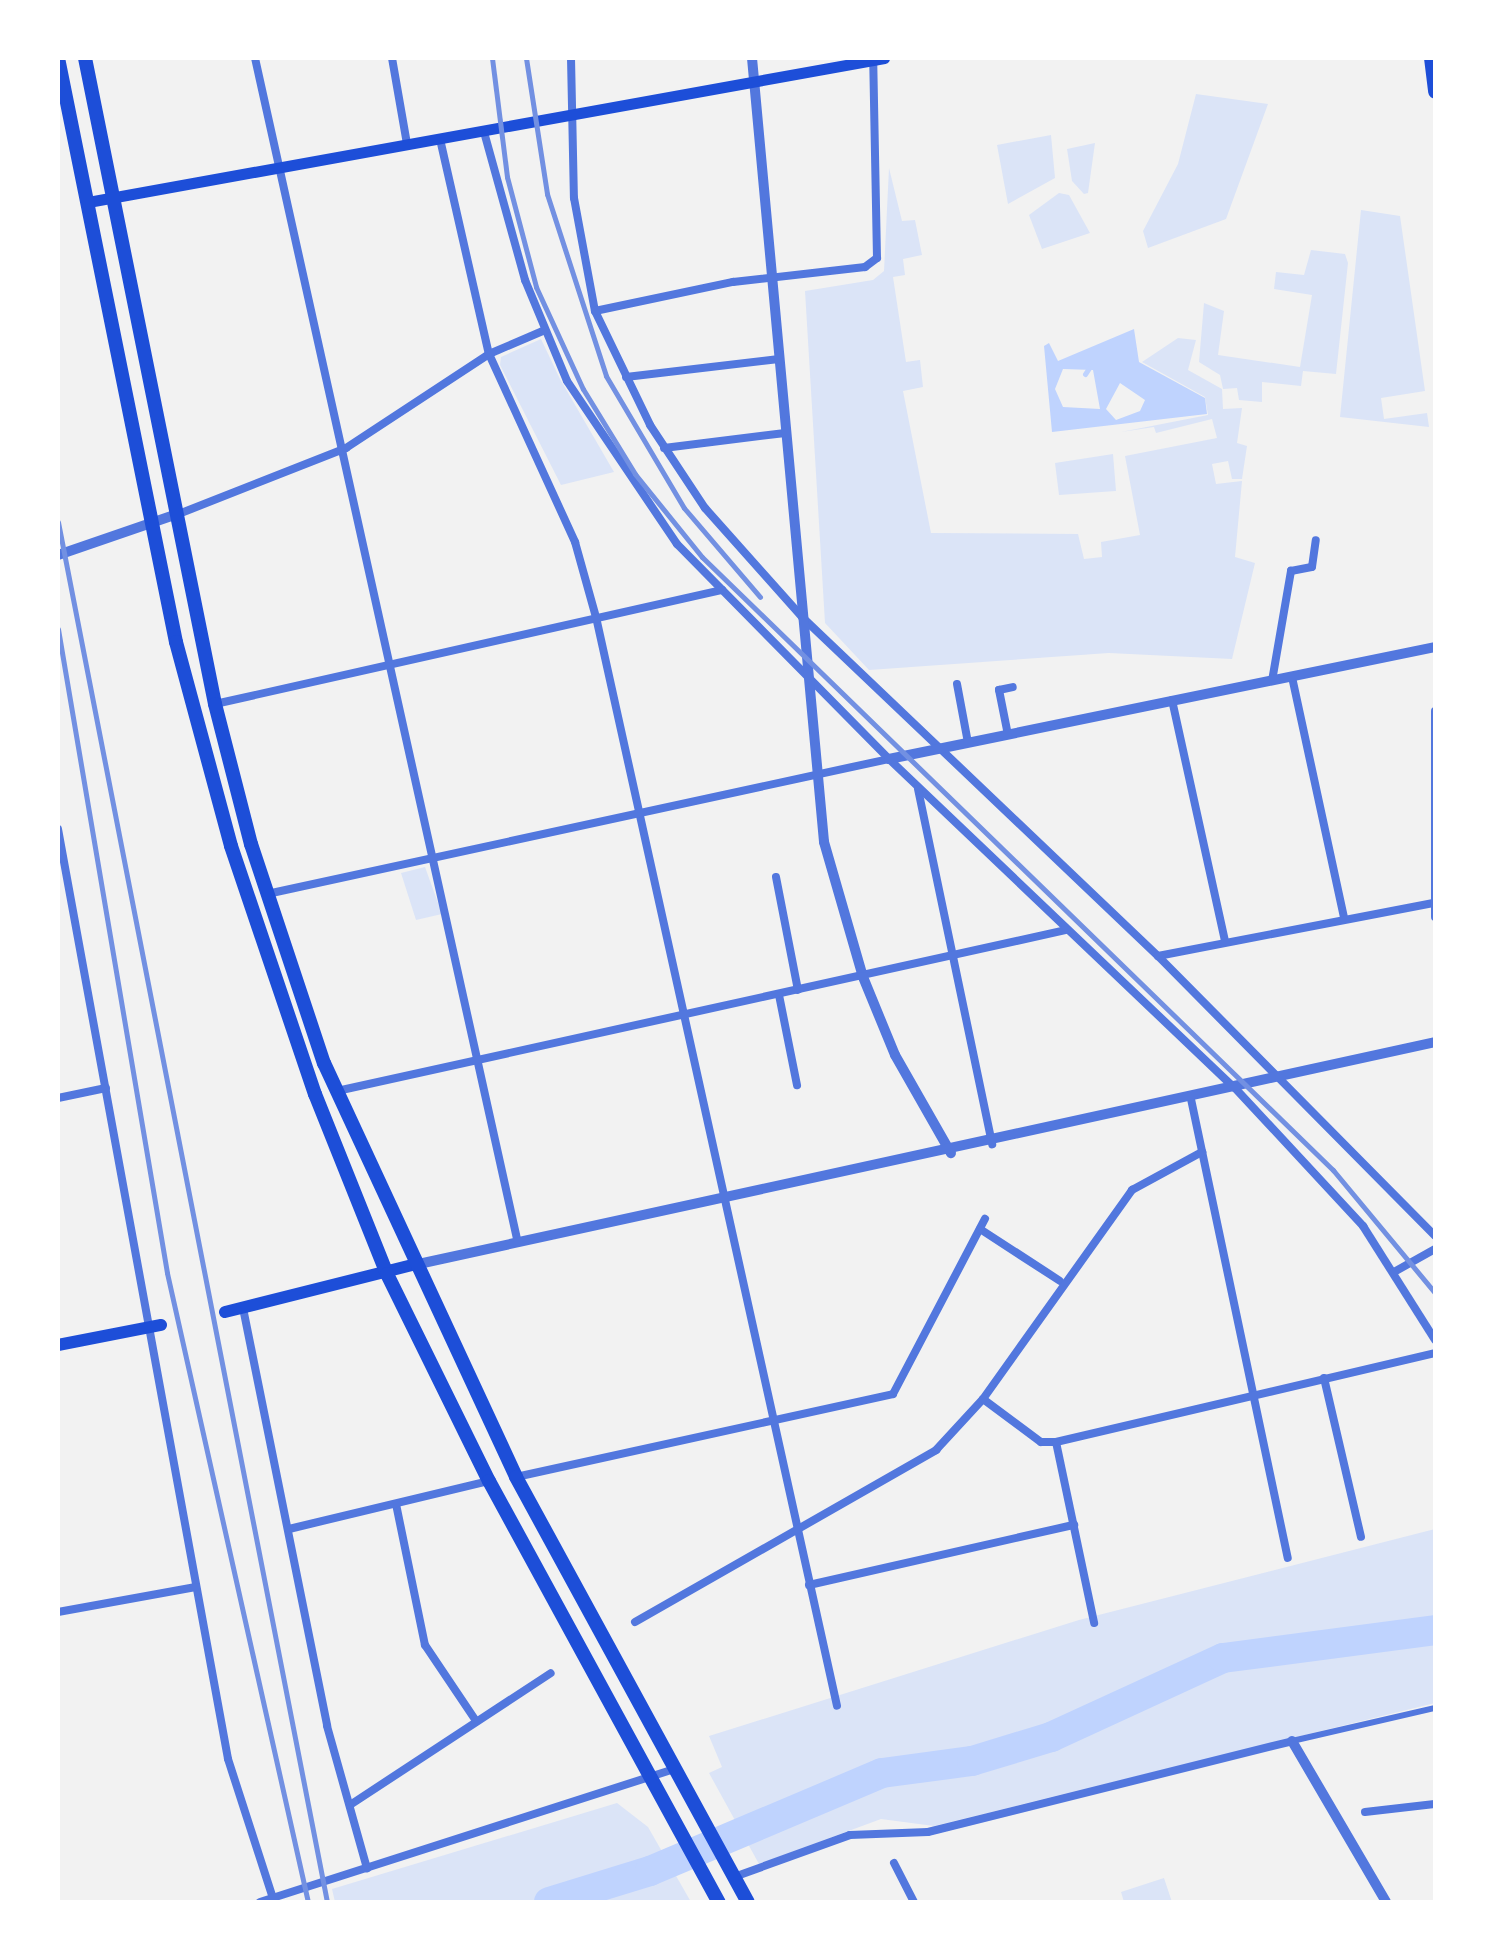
<!DOCTYPE html>
<style>
body{margin:0}
#map{position:relative;width:1493px;height:1960px;overflow:hidden;background:#f2f2f2;font-family:Montserrat,sans-serif}
div>[style]{position:absolute}
.green>*{inset:0;background:#dbe4f7}
.water>*{inset:0;background:#bfd3fe}
.stream>*{height:5px;margin:-2.5px;padding:0 2.5px;transform-origin:2.5px;border-radius:2.5px;background:#bfd3fe}
.river>*{height:30px;margin:-15px;padding:0 15px;transform-origin:15px;border-radius:15px;background:#bfd3fe}
.pedestrian>*{height:6px;margin:-3px;padding:0 3px;transform-origin:3px;border-radius:3px;background:#5277de}
.minor>*{height:8px;margin:-4px;padding:0 4px;transform-origin:4px;border-radius:4px;background:#5277de}
.tertiary>*{height:10px;margin:-5px;padding:0 5px;transform-origin:5px;border-radius:5px;background:#5277de}
.secondary>*{height:11px;margin:-5.5px;padding:0 5.5px;transform-origin:5.5px;border-radius:5.5px;background:#1d4ed8}
.primary>*{height:12px;margin:-6px;padding:0 6px;transform-origin:6px;border-radius:6px;background:#1d4ed8}
.trunk>*{height:14px;margin:-7px;padding:0 7px;transform-origin:7px;border-radius:7px;background:#1d4ed8}
.rail>*{height:5px;margin:-2.5px;padding:0 2.5px;transform-origin:2.5px;border-radius:2.5px;background:#7290e2}
span{translate:-50% -50%;white-space:nowrap;text-align:center;line-height:1.15;-webkit-text-stroke:8px #fff;paint-order:stroke}
.frame{position:absolute;inset:0;border:60px solid #fff;pointer-events:none}
</style>
<div id="map">
<div class="green">
<div style="clip-path:polygon(1196px 94px,1268px 104px,1226px 219px,1148px 248px,1143px 231px,1178px 164px)"></div>
<div style="clip-path:polygon(1051px 135px,1055px 178px,1008px 204px,997px 145px)"></div>
<div style="clip-path:polygon(1095px 143px,1088px 193px,1084px 194px,1072px 181px,1067px 149px)"></div>
<div style="clip-path:polygon(889px 168px,902px 221px,915px 220px,922px 255px,903px 259px,905px 275px,893px 277px,906px 362px,920px 360px,923px 387px,903px 391px,931px 533px,1078px 534px,1084px 559px,1102px 557px,1101px 542px,1140px 535px,1125px 456px,1217px 438px,1212px 419px,1156px 433px,1154px 427px,1121px 432px,1208px 415px,1205px 397px,1142px 362px,1178px 338px,1196px 340px,1188px 370px,1222px 389px,1223px 409px,1242px 408px,1237px 443px,1247px 446px,1242px 479px,1232px 479px,1228px 461px,1212px 464px,1216px 484px,1242px 481px,1235px 557px,1255px 563px,1232px 659px,1109px 653px,869px 670px,825px 623px,805px 291px,873px 280px,884px 271px)"></div>
<div style="clip-path:polygon(1059px 193px,1069px 195px,1090px 233px,1042px 249px,1029px 215px)"></div>
<div style="clip-path:polygon(1361px 210px,1400px 216px,1425px 391px,1381px 398px,1384px 419px,1427px 413px,1429px 427px,1340px 417px)"></div>
<div style="clip-path:polygon(1311px 250px,1345px 254px,1348px 263px,1336px 374px,1303px 371px,1301px 386px,1262px 382px,1262px 402px,1239px 400px,1237px 388px,1223px 389px,1220px 375px,1199px 362px,1204px 303px,1224px 311px,1218px 355px,1300px 367px,1312px 295px,1274px 289px,1276px 272px,1304px 275px)"></div>
<div style="clip-path:polygon(541px 339px,560px 379px,614px 472px,561px 485px,500px 365px,501px 357px)"></div>
<div style="clip-path:polygon(1113px 454px,1116px 491px,1059px 495px,1055px 463px)"></div>
<div style="clip-path:polygon(425px 867px,442px 914px,416px 920px,401px 873px)"></div>
<div style="clip-path:polygon(1435px 1529px,1435px 1703px,934px 1826px,881px 1819px,759px 1864px,709px 1773px,722px 1767px,709px 1736px,1079px 1620px)"></div>
<div style="clip-path:polygon(617px 1803px,648px 1827px,691px 1902px,335px 1902px,332px 1889px)"></div>
<div style="clip-path:polygon(1164px 1878px,1172px 1902px,1124px 1902px,1121px 1892px)"></div>
</div>
<div class="water">
<div style="clip-path:polygon(evenodd,1134px 329px,1139px 362px,1205px 398px,1207px 414px,1052px 432px,1044px 346px,1049px 343px,1058px 361px,1134px 329px,1063px 369px,1093px 370px,1100px 409px,1063px 407px,1055px 389px,1063px 369px,1134px 329px,1120px 383px,1145px 400px,1140px 411px,1116px 420px,1106px 409px,1120px 383px)"></div>
</div>
<div class="stream">
<div style="left:1085px;top:374px;width:7px;rotate:-56deg"></div>
</div>
<div class="river">
<div style="left:549px;top:1902px;width:106px;rotate:-17.1deg"></div>
<div style="left:650px;top:1871px;width:252px;rotate:-22.9deg"></div>
<div style="left:882px;top:1773px;width:91px;rotate:-7.6deg"></div>
<div style="left:972px;top:1761px;width:83px;rotate:-16.9deg"></div>
<div style="left:1051px;top:1737px;width:189px;rotate:-24.7deg"></div>
<div style="left:1223px;top:1658px;width:214px;rotate:-7.5deg"></div>
</div>
<div class="pedestrian">
<div style="left:1292px;top:1741px;width:147px;rotate:-13deg"></div>
</div>
<div class="minor">
<div style="left:255px;top:58px;width:1210px;rotate:77.49deg"></div>
<div style="left:392px;top:58px;width:87px;rotate:80.1deg"></div>
<div style="left:571px;top:58px;width:140px;rotate:88.8deg"></div>
<div style="left:574px;top:198px;width:115px;rotate:79.5deg"></div>
<div style="left:595px;top:311px;width:127px;rotate:64.2deg"></div>
<div style="left:650px;top:425px;width:100px;rotate:56.5deg"></div>
<div style="left:705px;top:508px;width:146px;rotate:48.3deg"></div>
<div style="left:802px;top:617px;width:492px;rotate:43.6deg"></div>
<div style="left:1158px;top:956px;width:394px;rotate:45.3deg"></div>
<div style="left:484px;top:132px;width:154px;rotate:74.5deg"></div>
<div style="left:525px;top:280px;width:109px;rotate:67.4deg"></div>
<div style="left:567px;top:381px;width:197px;rotate:56deg"></div>
<div style="left:677px;top:544px;width:302px;rotate:45.4deg"></div>
<div style="left:889px;top:759px;width:476px;rotate:43.6deg"></div>
<div style="left:1234px;top:1087px;width:190px;rotate:47.1deg"></div>
<div style="left:1363px;top:1226px;width:135px;rotate:57.7deg"></div>
<div style="left:440px;top:139px;width:221px;rotate:77.2deg"></div>
<div style="left:489px;top:354px;width:207px;rotate:65.4deg"></div>
<div style="left:575px;top:542px;width:78px;rotate:74.4deg"></div>
<div style="left:596px;top:617px;width:1115px;rotate:77.52deg"></div>
<div style="left:595px;top:311px;width:141px;rotate:-11.9deg"></div>
<div style="left:733px;top:282px;width:133px;rotate:-6.5deg"></div>
<div style="left:865px;top:267px;width:15px;rotate:-37deg"></div>
<div style="left:877px;top:258px;width:200px;rotate:-91.1deg"></div>
<div style="left:626px;top:377px;width:154px;rotate:-6.7deg"></div>
<div style="left:664px;top:448px;width:122px;rotate:-7.1deg"></div>
<div style="left:176px;top:515px;width:183px;rotate:-21.5deg"></div>
<div style="left:346px;top:448px;width:171px;rotate:-33.3deg"></div>
<div style="left:489px;top:354px;width:61px;rotate:-23.2deg"></div>
<div style="left:1292px;top:677px;width:247px;rotate:77.8deg"></div>
<div style="left:1272px;top:681px;width:112px;rotate:-80.2deg"></div>
<div style="left:1291px;top:571px;width:21px;rotate:-11deg"></div>
<div style="left:1312px;top:567px;width:27px;rotate:-82deg"></div>
<div style="left:957px;top:684px;width:60px;rotate:79.4deg"></div>
<div style="left:1172px;top:700px;width:248px;rotate:77.6deg"></div>
<div style="left:215px;top:704px;width:520px;rotate:-12.67deg"></div>
<div style="left:1435px;top:711px;width:206px;rotate:90deg"></div>
<div style="left:1008px;top:735px;width:46px;rotate:-101.3deg"></div>
<div style="left:999px;top:690px;width:14px;rotate:-12deg"></div>
<div style="left:918px;top:789px;width:363px;rotate:78.2deg"></div>
<div style="left:58px;top:829px;width:945px;rotate:79.64deg"></div>
<div style="left:228px;top:1759px;width:146px;rotate:72.1deg"></div>
<div style="left:776px;top:877px;width:115px;rotate:79deg"></div>
<div style="left:267px;top:894px;width:636px;rotate:-12.25deg"></div>
<div style="left:1158px;top:956px;width:279px;rotate:-10.9deg"></div>
<div style="left:779px;top:995px;width:92px;rotate:78.7deg"></div>
<div style="left:337px;top:1091px;width:747px;rotate:-12.45deg"></div>
<div style="left:58px;top:1098px;width:49px;rotate:-11.8deg"></div>
<div style="left:1191px;top:1099px;width:469px;rotate:78.1deg"></div>
<div style="left:980px;top:1229px;width:95px;rotate:33deg"></div>
<div style="left:1394px;top:1272px;width:47px;rotate:-29.3deg"></div>
<div style="left:243px;top:1308px;width:426px;rotate:78.6deg"></div>
<div style="left:327px;top:1726px;width:148px;rotate:74.3deg"></div>
<div style="left:1324px;top:1378px;width:163px;rotate:76.9deg"></div>
<div style="left:983px;top:1399px;width:72px;rotate:36.6deg"></div>
<div style="left:1041px;top:1442px;width:15px"></div>
<div style="left:1056px;top:1442px;width:185px;rotate:78.1deg"></div>
<div style="left:1056px;top:1442px;width:389px;rotate:-13.2deg"></div>
<div style="left:516px;top:1477px;width:386px;rotate:-12.4deg"></div>
<div style="left:893px;top:1394px;width:198px;rotate:-62.3deg"></div>
<div style="left:396px;top:1504px;width:144px;rotate:78.4deg"></div>
<div style="left:425px;top:1645px;width:92px;rotate:56.1deg"></div>
<div style="left:289px;top:1529px;width:206px;rotate:-13.5deg"></div>
<div style="left:809px;top:1585px;width:272px;rotate:-12.8deg"></div>
<div style="left:58px;top:1612px;width:140px;rotate:-10.3deg"></div>
<div style="left:635px;top:1622px;width:347px;rotate:-29.7deg"></div>
<div style="left:936px;top:1450px;width:69px;rotate:-47.3deg"></div>
<div style="left:983px;top:1399px;width:257px;rotate:-54.5deg"></div>
<div style="left:1132px;top:1190px;width:80px;rotate:-28.5deg"></div>
<div style="left:350px;top:1805px;width:240px;rotate:-33.3deg"></div>
<div style="left:1365px;top:1812px;width:70px;rotate:-6.5deg"></div>
<div style="left:894px;top:1863px;width:44px;rotate:62.9deg"></div>
<div style="left:734px;top:1877px;width:123px;rotate:-19.9deg"></div>
<div style="left:850px;top:1835px;width:78px;rotate:-2.2deg"></div>
<div style="left:928px;top:1832px;width:375px;rotate:-14deg"></div>
<div style="left:260px;top:1902px;width:436px;rotate:-17.8deg"></div>
</div>
<div class="tertiary">
<div style="left:752px;top:58px;width:787px;rotate:84.75deg"></div>
<div style="left:824px;top:842px;width:141px;rotate:73.9deg"></div>
<div style="left:863px;top:977px;width:84px;rotate:67.7deg"></div>
<div style="left:895px;top:1055px;width:113px;rotate:60.3deg"></div>
<div style="left:58px;top:555px;width:123px;rotate:-19deg"></div>
<div style="left:889px;top:759px;width:557px;rotate:-11.59deg"></div>
<div style="left:414px;top:1265px;width:1045px;rotate:-12.32deg"></div>
<div style="left:1292px;top:1741px;width:186px;rotate:59.7deg"></div>
</div>
<div class="secondary">
<div style="left:88px;top:202px;width:809px;rotate:-10.25deg"></div>
</div>
<div class="primary">
<div style="left:225px;top:1312px;width:193px;rotate:-14.1deg"></div>
<div style="left:58px;top:1345px;width:105px;rotate:-11deg"></div>
</div>
<div class="trunk">
<div style="left:58px;top:58px;width:596px;rotate:78.58deg"></div>
<div style="left:176px;top:642px;width:211px;rotate:74.9deg"></div>
<div style="left:231px;top:846px;width:262px;rotate:71.3deg"></div>
<div style="left:315px;top:1094px;width:194px;rotate:68.2deg"></div>
<div style="left:387px;top:1274px;width:231px;rotate:63.8deg"></div>
<div style="left:489px;top:1481px;width:480px;rotate:61.4deg"></div>
<div style="left:85px;top:58px;width:659px;rotate:78.62deg"></div>
<div style="left:215px;top:704px;width:145px;rotate:75.6deg"></div>
<div style="left:251px;top:844px;width:231px;rotate:71.6deg"></div>
<div style="left:324px;top:1063px;width:456px;rotate:65.1deg"></div>
<div style="left:516px;top:1477px;width:484px;rotate:61.4deg"></div>
<div style="left:1431px;top:58px;width:34px;rotate:83deg"></div>
</div>
<div class="rail">
<div style="left:492px;top:58px;width:120px;rotate:82.8deg"></div>
<div style="left:507px;top:177px;width:114px;rotate:75.2deg"></div>
<div style="left:536px;top:287px;width:112px;rotate:65.3deg"></div>
<div style="left:583px;top:389px;width:100px;rotate:58.5deg"></div>
<div style="left:635px;top:474px;width:107px;rotate:51.1deg"></div>
<div style="left:702px;top:557px;width:880px;rotate:44.17deg"></div>
<div style="left:1333px;top:1170px;width:160px;rotate:50.3deg"></div>
<div style="left:526px;top:58px;width:138px;rotate:81.2deg"></div>
<div style="left:547px;top:194px;width:191px;rotate:72deg"></div>
<div style="left:606px;top:376px;width:153px;rotate:59.4deg"></div>
<div style="left:684px;top:508px;width:117px;rotate:49.5deg"></div>
<div style="left:58px;top:522px;width:1406px;rotate:78.97deg"></div>
<div style="left:58px;top:629px;width:653px;rotate:80.39deg"></div>
<div style="left:167px;top:1273px;width:645px;rotate:77.37deg"></div>
</div>
<div class="frame"></div>
</div>
